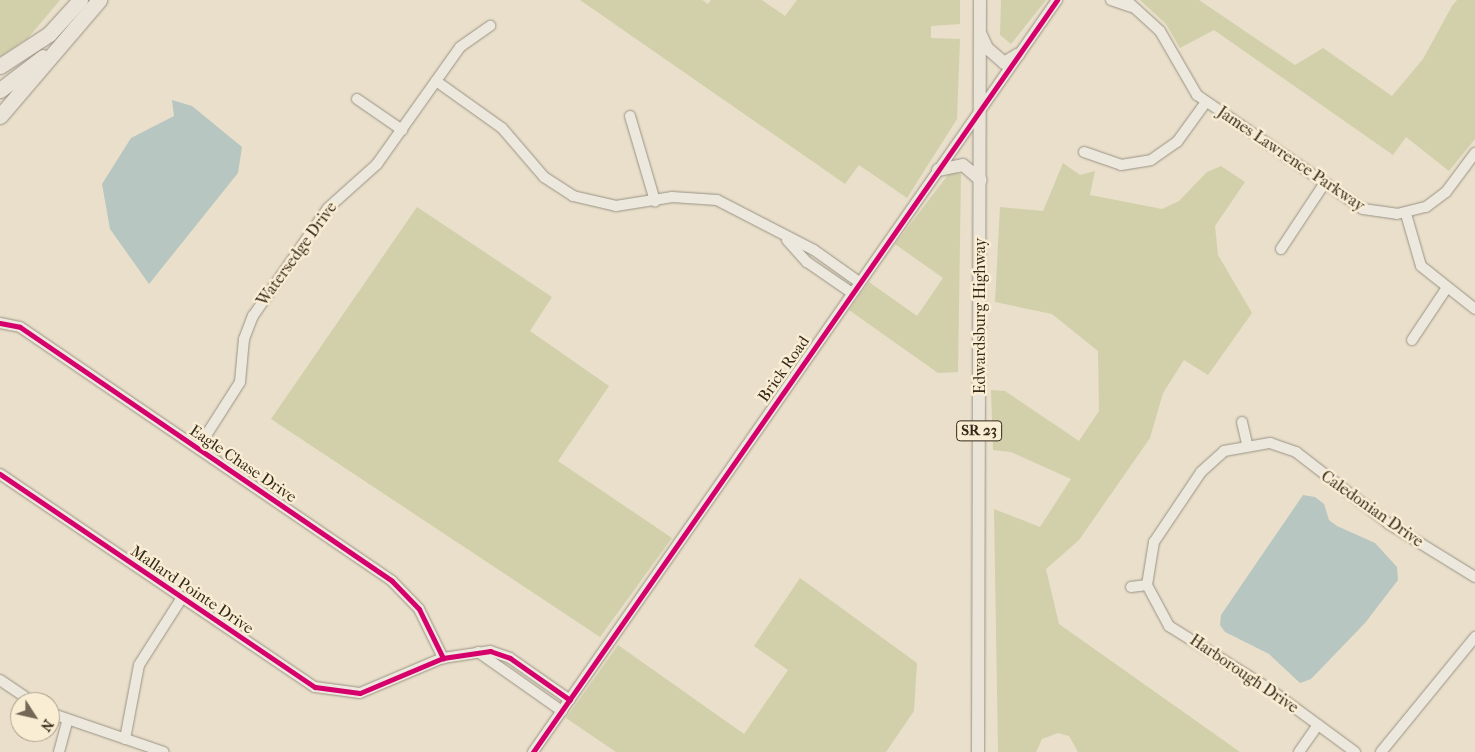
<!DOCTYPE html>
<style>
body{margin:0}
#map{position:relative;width:1475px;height:752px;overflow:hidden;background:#e9dfca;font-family:"IM FELL French Canon",serif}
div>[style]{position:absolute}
.green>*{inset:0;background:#d1d0aa}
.water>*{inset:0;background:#b7c6c0}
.roads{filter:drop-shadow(0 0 1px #9a9385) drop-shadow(0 0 1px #9a9385)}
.minor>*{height:10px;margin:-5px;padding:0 5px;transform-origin:5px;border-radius:5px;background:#ece8dd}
.major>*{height:12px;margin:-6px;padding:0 6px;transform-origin:6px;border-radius:6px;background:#e9e3d8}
.highway>*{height:15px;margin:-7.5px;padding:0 7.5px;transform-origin:7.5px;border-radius:7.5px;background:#e9e3d8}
.cycleway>*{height:5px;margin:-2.5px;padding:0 2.5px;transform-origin:2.5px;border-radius:2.5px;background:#d6006c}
span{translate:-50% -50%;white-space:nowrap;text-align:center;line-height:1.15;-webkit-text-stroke:5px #f9edd4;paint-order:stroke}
.shield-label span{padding:1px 4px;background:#f9edd4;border:1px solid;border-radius:4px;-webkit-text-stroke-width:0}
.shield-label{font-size:15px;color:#342818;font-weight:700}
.street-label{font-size:16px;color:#342818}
.north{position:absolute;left:10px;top:692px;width:50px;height:50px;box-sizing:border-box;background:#f9edd4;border:1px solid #aa9e89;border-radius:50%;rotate:125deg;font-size:14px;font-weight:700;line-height:20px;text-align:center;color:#342818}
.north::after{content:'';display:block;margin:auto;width:18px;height:22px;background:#736856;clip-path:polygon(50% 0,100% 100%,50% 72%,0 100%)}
</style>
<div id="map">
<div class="green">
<div style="clip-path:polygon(0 0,60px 0,28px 38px,0 57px)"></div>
<div style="clip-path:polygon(580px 0,702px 0,708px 4px,711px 0,762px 0,785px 16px,797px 0,960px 0,960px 24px,931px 26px,931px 38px,960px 39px,957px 119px,907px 198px,859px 165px,845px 184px)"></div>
<div style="clip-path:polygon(1001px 0,1046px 0,1011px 44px,1000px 35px)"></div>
<div style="clip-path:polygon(1140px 0,1199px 0,1295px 65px,1323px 48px,1392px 96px,1423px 59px,1452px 6px,1457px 0,1475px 0,1475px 139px,1449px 171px,1406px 137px,1393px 155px,1214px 30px,1180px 48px,1166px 24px)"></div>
<div style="clip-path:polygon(1063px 163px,1080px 175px,1095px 171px,1090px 195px,1162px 209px,1179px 201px,1207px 172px,1221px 166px,1245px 182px,1215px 226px,1218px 255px,1252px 313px,1208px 375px,1184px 360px,1163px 393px,1150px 438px,1079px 540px,1046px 569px,1059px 624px,1240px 752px,1078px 752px,1069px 736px,1058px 733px,1042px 739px,1036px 752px,998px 752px,994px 509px,1040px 527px,1071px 479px,1011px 452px,993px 450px,991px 390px,1005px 391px,1079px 441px,1099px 411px,1098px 351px,1052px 314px,995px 302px,1000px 207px,1043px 211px)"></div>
<div style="clip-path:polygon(951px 171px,961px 174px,958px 372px,938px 373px,849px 310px,869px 282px,917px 316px,943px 278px,895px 244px)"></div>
<div style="clip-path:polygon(417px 207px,552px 297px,530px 331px,609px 386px,558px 461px,672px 538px,600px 637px,271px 419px)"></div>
<div style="clip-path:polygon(800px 578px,917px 663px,914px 711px,886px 752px,616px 752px,566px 718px,618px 645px,744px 734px,788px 670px,754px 646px)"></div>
</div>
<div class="water">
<div style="clip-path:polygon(172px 100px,192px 106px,242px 147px,238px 173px,149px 284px,110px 229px,102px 184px,131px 138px,174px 116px)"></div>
<div style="clip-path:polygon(1303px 495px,1315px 497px,1324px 504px,1329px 520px,1337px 526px,1375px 543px,1397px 567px,1398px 580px,1365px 623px,1311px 679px,1300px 683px,1269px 654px,1225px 632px,1220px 625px,1221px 615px)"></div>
</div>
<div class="roads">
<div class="minor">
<div style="left:1111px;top:0;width:21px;rotate:19deg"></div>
<div style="left:1126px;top:0;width:46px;rotate:42.4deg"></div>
<div style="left:1160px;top:31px;width:74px;rotate:60deg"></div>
<div style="left:1197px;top:95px;width:201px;rotate:34.5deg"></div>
<div style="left:1363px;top:209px;width:34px;rotate:8deg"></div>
<div style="left:1397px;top:214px;width:30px;rotate:-14deg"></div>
<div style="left:1426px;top:207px;width:25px;rotate:-37deg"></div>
<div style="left:1446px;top:192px;width:49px;rotate:-53.4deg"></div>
<div style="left:436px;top:81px;width:81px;rotate:35.5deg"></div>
<div style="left:502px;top:128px;width:65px;rotate:49.4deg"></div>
<div style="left:544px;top:177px;width:35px;rotate:33deg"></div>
<div style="left:573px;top:196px;width:44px;rotate:13.1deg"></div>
<div style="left:616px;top:206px;width:57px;rotate:-9.1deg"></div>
<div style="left:672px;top:197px;width:45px;rotate:3.8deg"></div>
<div style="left:717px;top:200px;width:109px;rotate:27.3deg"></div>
<div style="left:814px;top:250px;width:55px;rotate:35.4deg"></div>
<div style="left:357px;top:99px;width:55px;rotate:34.6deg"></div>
<div style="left:630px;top:116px;width:89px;rotate:73.6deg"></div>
<div style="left:1084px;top:152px;width:39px;rotate:19deg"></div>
<div style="left:1121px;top:165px;width:30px;rotate:-9deg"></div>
<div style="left:1151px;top:160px;width:32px;rotate:-35deg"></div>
<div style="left:1177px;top:142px;width:49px;rotate:-54.1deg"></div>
<div style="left:1406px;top:214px;width:54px;rotate:73.9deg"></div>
<div style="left:1421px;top:266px;width:69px;rotate:38.5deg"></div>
<div style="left:787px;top:240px;width:30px;rotate:48deg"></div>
<div style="left:807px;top:262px;width:55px;rotate:34.6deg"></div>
<div style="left:1281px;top:249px;width:78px;rotate:-56.5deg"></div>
<div style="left:0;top:323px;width:20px;rotate:11deg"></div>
<div style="left:20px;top:327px;width:450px;rotate:34.3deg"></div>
<div style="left:392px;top:581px;width:39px;rotate:46deg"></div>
<div style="left:419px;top:609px;width:55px;rotate:63.9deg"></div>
<div style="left:1412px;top:340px;width:61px;rotate:-56.3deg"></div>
<div style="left:1242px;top:422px;width:22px;rotate:77deg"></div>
<div style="left:198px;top:448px;width:78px;rotate:-57.5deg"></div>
<div style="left:240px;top:382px;width:43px;rotate:-84.7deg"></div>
<div style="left:244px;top:339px;width:25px;rotate:-69deg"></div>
<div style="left:253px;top:316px;width:131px;rotate:-55.2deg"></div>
<div style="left:328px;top:208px;width:66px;rotate:-41.9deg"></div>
<div style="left:377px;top:164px;width:143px;rotate:-54.6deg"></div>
<div style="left:460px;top:47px;width:37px;rotate:-35deg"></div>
<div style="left:0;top:474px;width:380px;rotate:34.1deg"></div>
<div style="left:315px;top:687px;width:45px;rotate:7.6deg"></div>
<div style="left:360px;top:693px;width:90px;rotate:-22.9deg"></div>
<div style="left:443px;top:658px;width:48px;rotate:-8.5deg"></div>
<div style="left:490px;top:651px;width:21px;rotate:19deg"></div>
<div style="left:510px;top:658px;width:73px;rotate:35deg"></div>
<div style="left:1147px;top:585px;width:44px;rotate:-80.8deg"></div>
<div style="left:1154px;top:542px;width:84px;rotate:-56.1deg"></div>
<div style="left:1201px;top:472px;width:31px;rotate:-42deg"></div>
<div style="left:1224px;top:451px;width:47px;rotate:-9.9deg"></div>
<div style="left:1270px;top:443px;width:28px;rotate:19deg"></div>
<div style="left:1296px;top:452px;width:118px;rotate:37.7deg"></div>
<div style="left:1389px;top:524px;width:101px;rotate:31.6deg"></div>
<div style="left:1147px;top:585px;width:47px;rotate:61.8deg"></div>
<div style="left:1169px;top:626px;width:117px;rotate:32.1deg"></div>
<div style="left:1268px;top:688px;width:108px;rotate:36.3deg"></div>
<div style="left:1131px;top:587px;width:16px;rotate:-7deg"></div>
<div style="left:478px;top:652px;width:103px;rotate:35.1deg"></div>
<div style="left:0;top:680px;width:40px;rotate:34deg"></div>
<div style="left:50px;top:713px;width:120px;rotate:18.9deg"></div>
<div style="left:125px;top:739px;width:75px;rotate:-79.3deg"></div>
<div style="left:139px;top:665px;width:78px;rotate:-57.5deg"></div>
<div style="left:59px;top:752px;width:31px;rotate:-75deg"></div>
<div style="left:533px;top:752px;width:917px;rotate:-55.13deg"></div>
<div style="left:1299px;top:752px;width:33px;rotate:-55deg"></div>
<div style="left:1381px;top:752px;width:149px;rotate:-50.7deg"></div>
</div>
<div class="major">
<div style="left:981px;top:35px;width:14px;rotate:65deg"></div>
<div style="left:987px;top:48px;width:23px;rotate:41deg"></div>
<div style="left:1004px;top:63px;width:17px;rotate:-31deg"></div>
<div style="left:938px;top:170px;width:25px;rotate:-11deg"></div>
<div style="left:963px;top:165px;width:23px;rotate:40deg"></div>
<div style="left:978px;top:752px;width:752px;rotate:-89.85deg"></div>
</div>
<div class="highway">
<div style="left:0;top:66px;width:59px;rotate:-33.1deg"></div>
<div style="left:49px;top:34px;width:46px;rotate:-47.6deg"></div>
<div style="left:0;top:90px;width:54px;rotate:-37.5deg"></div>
<div style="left:0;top:116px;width:153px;rotate:-49.5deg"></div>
</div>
</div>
<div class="cycleway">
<div style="left:0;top:323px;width:20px;rotate:11deg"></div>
<div style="left:20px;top:327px;width:450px;rotate:34.3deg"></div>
<div style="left:392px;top:581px;width:39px;rotate:46deg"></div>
<div style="left:419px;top:609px;width:55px;rotate:63.9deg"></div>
<div style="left:0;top:474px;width:380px;rotate:34.1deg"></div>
<div style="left:315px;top:687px;width:45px;rotate:7.6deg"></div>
<div style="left:360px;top:693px;width:90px;rotate:-22.9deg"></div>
<div style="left:443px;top:658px;width:48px;rotate:-8.5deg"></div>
<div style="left:490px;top:651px;width:21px;rotate:19deg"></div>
<div style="left:510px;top:658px;width:73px;rotate:35deg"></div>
<div style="left:533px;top:752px;width:917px;rotate:-55.13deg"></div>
</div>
<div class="shield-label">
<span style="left:979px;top:431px">SR 23</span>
</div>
<div class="street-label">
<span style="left:1291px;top:159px;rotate:34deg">James Lawrence Parkway</span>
<span style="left:297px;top:254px;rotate:-54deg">Watersedge Drive</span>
<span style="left:980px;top:316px;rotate:-90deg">Edwardsburg Highway</span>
<span style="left:784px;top:369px;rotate:-55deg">Brick Road</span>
<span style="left:243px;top:464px;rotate:34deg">Eagle Chase Drive</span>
<span style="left:1372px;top:509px;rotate:35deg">Caledonian Drive</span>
<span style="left:192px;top:590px;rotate:34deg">Mallard Pointe Drive</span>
<span style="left:1244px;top:674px;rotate:34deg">Harborough Drive</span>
</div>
<div class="north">N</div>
</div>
